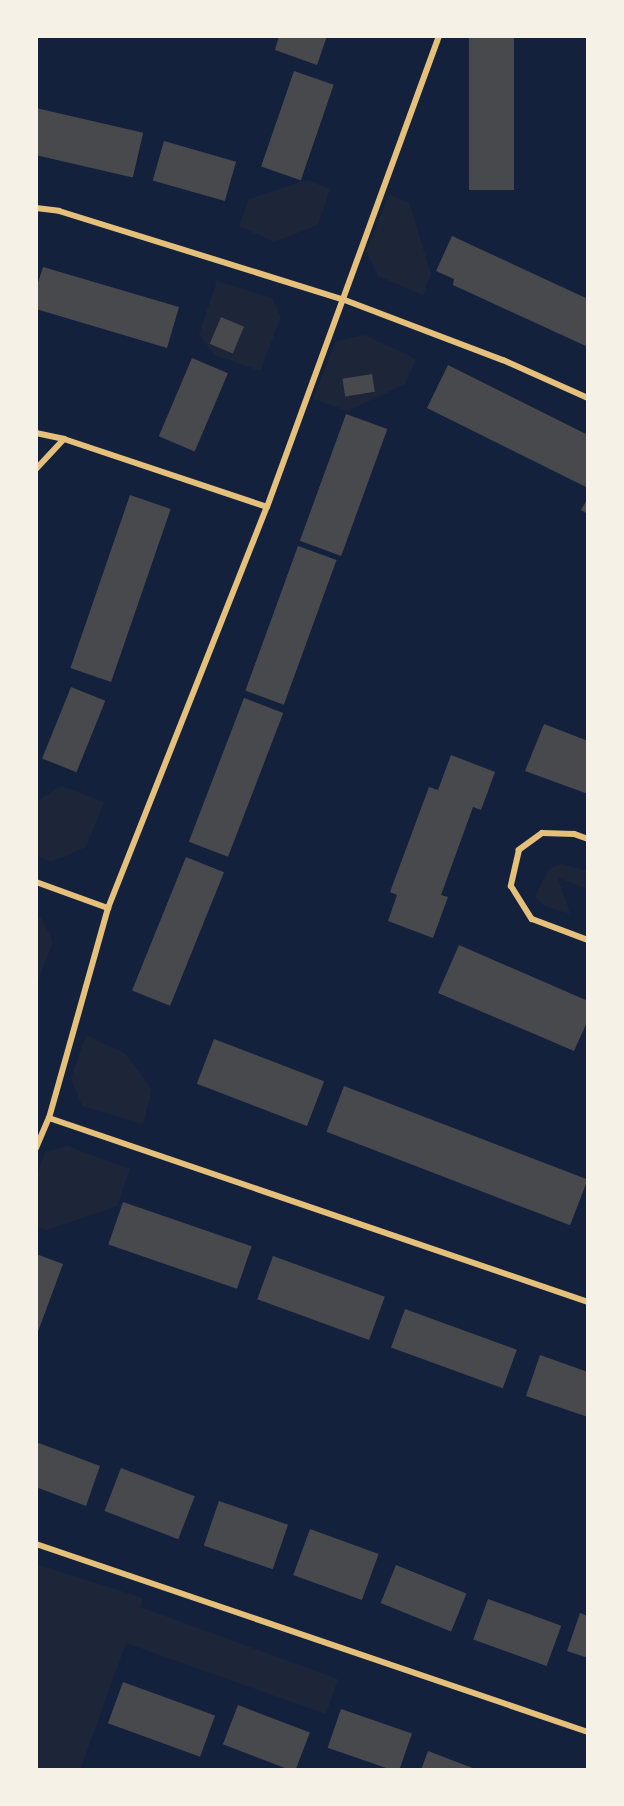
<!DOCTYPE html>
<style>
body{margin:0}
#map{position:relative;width:624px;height:1806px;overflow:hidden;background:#14213d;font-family:"Archivo Narrow",sans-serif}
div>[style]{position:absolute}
.green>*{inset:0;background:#1d2539}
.building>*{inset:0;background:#48494c;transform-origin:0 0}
.minor>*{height:6px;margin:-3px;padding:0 3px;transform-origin:3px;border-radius:3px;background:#e5c07b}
span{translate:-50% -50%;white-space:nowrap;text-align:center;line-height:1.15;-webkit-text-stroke:4.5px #f6f1e7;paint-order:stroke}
.frame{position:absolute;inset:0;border:38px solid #f6f1e7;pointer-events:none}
</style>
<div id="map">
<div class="green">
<div style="clip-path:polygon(307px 180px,330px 189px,318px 225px,274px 242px,239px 226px,249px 199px)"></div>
<div style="clip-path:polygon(389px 195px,409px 202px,431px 274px,423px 295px,378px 276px,366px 251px)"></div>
<div style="clip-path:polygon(217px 281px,272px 298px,281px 317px,260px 371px,214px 355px,199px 334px)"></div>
<div style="clip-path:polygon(365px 335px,416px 359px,405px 384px,348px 411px,313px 399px,336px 341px)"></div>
<div style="clip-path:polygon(62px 786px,104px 802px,86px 847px,51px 862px,36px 855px,36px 801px)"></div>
<div style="clip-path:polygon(561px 864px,588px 871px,588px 889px,558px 878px,570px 914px,544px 906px,535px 896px,549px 869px)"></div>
<div style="clip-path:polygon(36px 916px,41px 918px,53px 942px,36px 985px)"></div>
<div style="clip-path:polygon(86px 1035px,126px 1054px,152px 1090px,143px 1124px,82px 1106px,71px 1078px)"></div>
<div style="clip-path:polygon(67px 1146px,130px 1169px,117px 1206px,47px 1230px,36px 1227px,36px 1177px,45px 1152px)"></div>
<div style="clip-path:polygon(36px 1564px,143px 1598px,140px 1607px,338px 1679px,326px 1714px,126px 1643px,80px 1770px,36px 1770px)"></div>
</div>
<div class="building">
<div style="clip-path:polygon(279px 36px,327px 36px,317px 65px,275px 50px)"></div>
<div style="left:469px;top:36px;width:45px;height:154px"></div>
<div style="left:294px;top:71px;width:42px;height:101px;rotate:19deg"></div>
<div style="left:36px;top:108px;width:110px;height:46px;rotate:13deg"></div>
<div style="left:164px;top:141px;width:75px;height:41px;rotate:16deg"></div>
<div style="clip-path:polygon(452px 236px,588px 299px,588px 347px,453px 285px,454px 279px,436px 271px)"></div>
<div style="clip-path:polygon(43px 267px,179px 307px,167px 348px,36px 309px,36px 289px)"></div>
<div style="left:221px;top:317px;width:25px;height:29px;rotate:23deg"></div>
<div style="left:192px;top:358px;width:39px;height:85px;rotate:23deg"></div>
<div style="clip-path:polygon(448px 365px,588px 435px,588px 488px,427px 408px)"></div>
<div style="left:372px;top:374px;width:18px;height:30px;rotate:81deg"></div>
<div style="left:346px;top:414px;width:44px;height:135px;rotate:20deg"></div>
<div style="left:130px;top:495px;width:43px;height:183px;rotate:19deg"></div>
<div style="clip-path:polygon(588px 498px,588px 514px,581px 510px)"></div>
<div style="left:298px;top:546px;width:41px;height:154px;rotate:20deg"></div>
<div style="left:71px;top:687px;width:37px;height:77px;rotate:22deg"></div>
<div style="left:244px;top:698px;width:42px;height:154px;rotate:21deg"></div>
<div style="clip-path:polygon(544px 724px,588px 741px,588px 794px,525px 771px)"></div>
<div style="clip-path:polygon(451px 755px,495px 772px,481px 810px,473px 807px,441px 895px,448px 897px,433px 938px,388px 921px,397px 895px,390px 892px,429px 787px,438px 790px)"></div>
<div style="left:186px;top:857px;width:41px;height:144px;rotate:22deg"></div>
<div style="clip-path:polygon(459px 945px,588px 1001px,588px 1020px,574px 1051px,438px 993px)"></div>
<div style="left:214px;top:1039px;width:118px;height:48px;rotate:21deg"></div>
<div style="left:344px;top:1086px;width:261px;height:49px;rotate:21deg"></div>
<div style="left:123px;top:1202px;width:136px;height:45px;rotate:19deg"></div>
<div style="clip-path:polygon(36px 1254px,63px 1264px,36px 1337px)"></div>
<div style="left:273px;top:1256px;width:119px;height:46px;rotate:20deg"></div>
<div style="left:405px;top:1309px;width:119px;height:41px;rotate:20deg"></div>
<div style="clip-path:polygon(540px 1355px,588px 1372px,588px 1417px,526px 1396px)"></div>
<div style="clip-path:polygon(36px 1442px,100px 1466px,86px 1506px,36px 1487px)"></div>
<div style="left:121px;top:1468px;width:79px;height:46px;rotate:21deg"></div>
<div style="left:219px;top:1501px;width:73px;height:47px;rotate:19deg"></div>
<div style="left:310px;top:1529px;width:73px;height:49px;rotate:20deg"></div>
<div style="left:396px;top:1565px;width:76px;height:41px;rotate:22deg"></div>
<div style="left:488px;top:1599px;width:78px;height:43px;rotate:20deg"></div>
<div style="clip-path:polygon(580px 1613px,588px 1616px,588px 1658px,567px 1651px)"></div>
<div style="left:123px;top:1682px;width:98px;height:44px;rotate:20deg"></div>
<div style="left:238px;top:1705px;width:77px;height:42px;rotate:21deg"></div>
<div style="left:341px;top:1709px;width:75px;height:41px;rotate:19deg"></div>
<div style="clip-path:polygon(428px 1751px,478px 1770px,421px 1770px)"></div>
</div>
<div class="minor">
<div style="left:36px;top:208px;width:23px;rotate:7deg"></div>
<div style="left:59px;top:211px;width:296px;rotate:17.3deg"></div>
<div style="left:342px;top:299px;width:172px;rotate:20.8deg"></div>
<div style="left:503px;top:360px;width:93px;rotate:24.1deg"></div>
<div style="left:36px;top:433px;width:29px;rotate:12deg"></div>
<div style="left:64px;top:439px;width:214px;rotate:18.5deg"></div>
<div style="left:36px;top:469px;width:41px;rotate:-47deg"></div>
<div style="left:588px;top:839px;width:15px;rotate:-160deg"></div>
<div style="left:574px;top:834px;width:32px;rotate:-178deg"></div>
<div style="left:542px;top:833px;width:29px;rotate:144deg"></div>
<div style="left:519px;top:850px;width:37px;rotate:103deg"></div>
<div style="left:511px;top:886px;width:39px;rotate:58deg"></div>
<div style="left:532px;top:919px;width:60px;rotate:20.6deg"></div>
<div style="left:36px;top:882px;width:77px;rotate:19.9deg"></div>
<div style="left:49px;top:1118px;width:570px;rotate:18.85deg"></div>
<div style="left:36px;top:1148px;width:33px;rotate:-67deg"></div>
<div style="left:49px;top:1118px;width:218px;rotate:-74.3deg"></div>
<div style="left:108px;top:908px;width:431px;rotate:-68.4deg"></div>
<div style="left:267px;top:507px;width:501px;rotate:-69.94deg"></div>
<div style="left:36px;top:1544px;width:583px;rotate:18.81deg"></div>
</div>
<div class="frame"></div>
</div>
